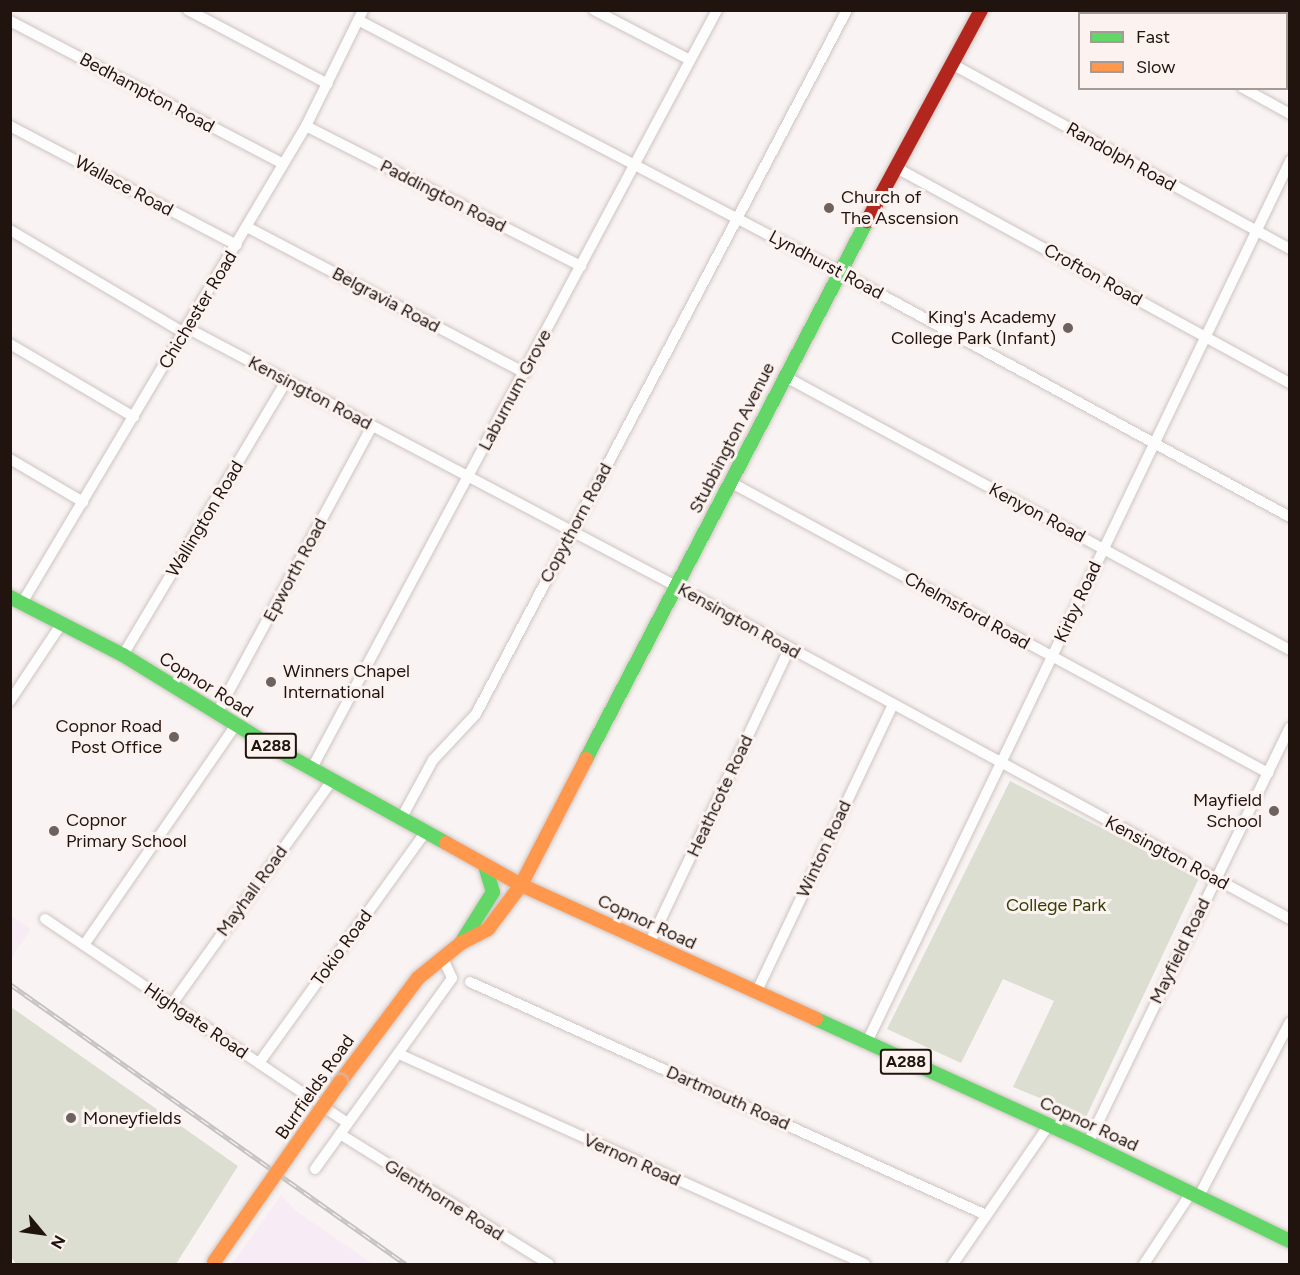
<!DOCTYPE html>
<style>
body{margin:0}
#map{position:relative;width:1300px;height:1275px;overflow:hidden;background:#f9f4f3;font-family:Figtree,sans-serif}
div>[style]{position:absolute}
.industrial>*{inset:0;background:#f7ecf5}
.green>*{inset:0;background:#dcded1}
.roads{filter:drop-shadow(0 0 2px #cec4c1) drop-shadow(0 0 2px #cec4c1)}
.street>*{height:10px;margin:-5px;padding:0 5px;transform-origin:5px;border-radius:5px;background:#fefdfd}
.fast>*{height:14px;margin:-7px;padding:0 7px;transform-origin:7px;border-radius:7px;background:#63d668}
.slow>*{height:14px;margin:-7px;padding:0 7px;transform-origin:7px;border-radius:7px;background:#ff974d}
.jam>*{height:14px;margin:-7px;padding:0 7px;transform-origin:7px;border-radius:7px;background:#b3261e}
.rail>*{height:5px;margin-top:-2.5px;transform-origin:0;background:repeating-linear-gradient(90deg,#fcf3f0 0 9px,#c4c2c1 0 18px);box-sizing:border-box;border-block:2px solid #c4c2c1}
.bridges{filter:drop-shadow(0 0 2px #cec4c1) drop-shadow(0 0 2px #cec4c1)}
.slow-bridge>*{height:14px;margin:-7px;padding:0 7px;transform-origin:7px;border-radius:7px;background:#ff974d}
.dots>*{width:16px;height:16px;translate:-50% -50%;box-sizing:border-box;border:3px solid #fcf3f0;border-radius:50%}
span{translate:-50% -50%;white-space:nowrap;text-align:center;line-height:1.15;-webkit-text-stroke:6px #fcf3f0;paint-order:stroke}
.shield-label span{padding:2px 4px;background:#fcf3f0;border:2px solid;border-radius:4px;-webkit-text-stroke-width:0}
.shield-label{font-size:16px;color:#21140e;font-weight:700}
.street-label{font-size:18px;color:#21140e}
.poi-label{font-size:18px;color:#21140e}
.left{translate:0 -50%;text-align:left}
.right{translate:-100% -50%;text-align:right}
.park-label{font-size:18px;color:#323e05}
.frame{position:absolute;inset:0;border:12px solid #21140e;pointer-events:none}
.legend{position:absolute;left:1078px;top:12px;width:210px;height:78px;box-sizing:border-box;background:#fcf3f0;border:2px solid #a49a96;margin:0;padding:8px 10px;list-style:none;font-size:18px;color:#21140e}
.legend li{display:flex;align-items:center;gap:12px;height:30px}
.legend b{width:30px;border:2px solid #a49a96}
.north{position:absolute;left:12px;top:1203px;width:60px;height:60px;-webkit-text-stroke:4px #fcf3f0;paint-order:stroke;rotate:119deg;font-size:16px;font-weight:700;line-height:24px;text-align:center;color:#21140e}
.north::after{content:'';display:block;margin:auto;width:21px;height:27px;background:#21140e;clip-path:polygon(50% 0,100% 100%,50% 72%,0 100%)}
</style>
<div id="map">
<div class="industrial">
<div style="clip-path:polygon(11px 915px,31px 929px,11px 958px)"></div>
<div style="clip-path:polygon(281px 1195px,295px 1210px,373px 1264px,232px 1264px)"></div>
</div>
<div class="green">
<div style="clip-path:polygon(1010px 781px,1199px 878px,1086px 1117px,1013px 1087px,1054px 1001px,1003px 979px,961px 1063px,887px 1029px)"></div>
<div style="clip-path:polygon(11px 1007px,238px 1166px,176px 1264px,16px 1264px,10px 1255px)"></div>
</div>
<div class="roads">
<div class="street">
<div style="left:188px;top:10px;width:158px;rotate:27.9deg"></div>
<div style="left:594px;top:10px;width:108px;rotate:27.5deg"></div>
<div style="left:1099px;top:10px;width:7px;rotate:34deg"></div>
<div style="left:358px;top:20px;width:550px;rotate:27.64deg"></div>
<div style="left:845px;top:275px;width:507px;rotate:28.54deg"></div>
<div style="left:10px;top:21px;width:308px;rotate:27.6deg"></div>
<div style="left:952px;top:64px;width:385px;rotate:28.7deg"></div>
<div style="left:1243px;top:88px;width:54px;rotate:29deg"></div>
<div style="left:10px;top:126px;width:256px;rotate:27.7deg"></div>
<div style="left:306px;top:126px;width:309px;rotate:27deg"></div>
<div style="left:895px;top:167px;width:450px;rotate:28.7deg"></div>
<div style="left:247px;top:227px;width:314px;rotate:27.7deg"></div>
<div style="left:10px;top:230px;width:202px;rotate:30.6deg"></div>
<div style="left:187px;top:328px;width:553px;rotate:27.82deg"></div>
<div style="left:676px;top:586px;width:698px;rotate:28.47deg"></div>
<div style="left:10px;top:344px;width:144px;rotate:30.5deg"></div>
<div style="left:784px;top:376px;width:575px;rotate:28.44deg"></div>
<div style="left:10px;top:459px;width:85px;rotate:30.5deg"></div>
<div style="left:730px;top:482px;width:612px;rotate:28.41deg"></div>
<div style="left:22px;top:603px;width:555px;rotate:-59.23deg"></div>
<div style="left:306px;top:126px;width:129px;rotate:-63.8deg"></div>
<div style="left:123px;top:655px;width:318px;rotate:-59.2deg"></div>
<div style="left:10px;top:701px;width:94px;rotate:-56.3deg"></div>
<div style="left:217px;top:713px;width:326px;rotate:-61.6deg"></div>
<div style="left:312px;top:768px;width:859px;rotate:-61.88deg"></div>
<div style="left:402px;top:817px;width:65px;rotate:-61.5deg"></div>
<div style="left:433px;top:760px;width:63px;rotate:-46.9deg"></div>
<div style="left:476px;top:714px;width:796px;rotate:-62.21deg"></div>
<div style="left:45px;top:919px;width:365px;rotate:34deg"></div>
<div style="left:650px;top:942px;width:324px;rotate:-64.6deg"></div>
<div style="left:84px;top:945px;width:267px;rotate:-55.4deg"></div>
<div style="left:470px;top:982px;width:566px;rotate:24.3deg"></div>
<div style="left:756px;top:993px;width:319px;rotate:-64.6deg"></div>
<div style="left:172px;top:1004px;width:277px;rotate:-54.4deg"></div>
<div style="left:866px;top:1044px;width:980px;rotate:-64.35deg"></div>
<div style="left:399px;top:1054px;width:511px;rotate:24.26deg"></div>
<div style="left:259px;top:1063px;width:284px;rotate:-54.2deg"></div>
<div style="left:340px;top:1134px;width:246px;rotate:31.9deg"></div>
<div style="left:1088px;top:1143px;width:462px;rotate:-64.1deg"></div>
<div style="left:315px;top:1169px;width:235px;rotate:-54.3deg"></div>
<div style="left:452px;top:978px;width:23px;rotate:-115deg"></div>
<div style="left:1199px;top:1196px;width:196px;rotate:-62.4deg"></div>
<div style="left:953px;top:1264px;width:169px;rotate:-55.4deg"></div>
<div style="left:1144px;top:1264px;width:85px;rotate:-56.5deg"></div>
</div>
<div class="fast">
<div style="left:10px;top:597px;width:127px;rotate:27.2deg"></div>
<div style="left:123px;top:655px;width:180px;rotate:31.6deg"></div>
<div style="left:276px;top:749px;width:194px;rotate:28.9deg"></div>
<div style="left:586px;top:759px;width:607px;rotate:-62.42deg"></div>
<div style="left:461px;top:943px;width:60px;rotate:-57.9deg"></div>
<div style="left:493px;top:892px;width:27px;rotate:-107deg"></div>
<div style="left:816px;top:1019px;width:299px;rotate:24.5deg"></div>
<div style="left:1088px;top:1143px;width:225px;rotate:25.9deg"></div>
</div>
<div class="slow">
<div style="left:446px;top:843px;width:86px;rotate:29.2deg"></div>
<div style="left:521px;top:885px;width:324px;rotate:24.4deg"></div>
<div style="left:340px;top:1082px;width:130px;rotate:-53.1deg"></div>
<div style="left:418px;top:978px;width:55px;rotate:-39.1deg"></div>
<div style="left:461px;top:943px;width:30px;rotate:-27deg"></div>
<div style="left:488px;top:929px;width:55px;rotate:-53.1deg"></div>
<div style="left:521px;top:885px;width:142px;rotate:-62.7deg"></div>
</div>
<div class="jam">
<div style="left:867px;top:221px;width:240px;rotate:-61.6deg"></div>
</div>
</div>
<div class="rail">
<div style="left:10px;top:984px;width:485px;rotate:35.3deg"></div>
</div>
<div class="bridges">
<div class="slow-bridge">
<div style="left:214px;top:1262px;width:220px;rotate:-55deg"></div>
</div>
</div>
<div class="dots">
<div style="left:829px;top:208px;background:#6d625e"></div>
<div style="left:1068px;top:328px;background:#6d625e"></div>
<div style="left:271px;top:682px;background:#6d625e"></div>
<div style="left:174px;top:737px;background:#6d625e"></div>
<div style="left:1274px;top:811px;background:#6d625e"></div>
<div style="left:54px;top:831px;background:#6d625e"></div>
<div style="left:71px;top:1118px;background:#6d625e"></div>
</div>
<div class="shield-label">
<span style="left:271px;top:746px">A288</span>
<span style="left:906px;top:1062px">A288</span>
</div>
<div class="street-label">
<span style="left:147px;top:93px;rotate:28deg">Bedhampton Road</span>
<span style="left:1121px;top:157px;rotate:29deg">Randolph Road</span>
<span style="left:124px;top:186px;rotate:28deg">Wallace Road</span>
<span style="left:443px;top:196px;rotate:27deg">Paddington Road</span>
<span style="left:826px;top:265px;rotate:28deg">Lyndhurst Road</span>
<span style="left:1093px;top:275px;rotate:29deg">Crofton Road</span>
<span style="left:386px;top:300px;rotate:28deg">Belgravia Road</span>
<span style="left:198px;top:310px;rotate:-59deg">Chichester Road</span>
<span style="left:515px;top:390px;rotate:-62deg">Laburnum Grove</span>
<span style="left:310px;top:393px;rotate:28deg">Kensington Road</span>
<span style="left:732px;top:438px;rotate:-63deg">Stubbington Avenue</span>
<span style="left:1037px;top:513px;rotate:28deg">Kenyon Road</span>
<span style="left:205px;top:519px;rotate:-59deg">Wallington Road</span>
<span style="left:576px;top:523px;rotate:-62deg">Copythorn Road</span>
<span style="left:295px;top:570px;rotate:-62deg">Epworth Road</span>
<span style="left:1078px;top:602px;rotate:-65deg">Kirby Road</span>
<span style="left:967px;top:611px;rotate:29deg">Chelmsford Road</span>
<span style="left:739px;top:621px;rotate:29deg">Kensington Road</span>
<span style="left:206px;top:685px;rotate:32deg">Copnor Road</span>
<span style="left:720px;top:796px;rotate:-65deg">Heathcote Road</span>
<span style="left:824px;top:849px;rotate:-65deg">Winton Road</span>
<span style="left:1167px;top:853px;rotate:28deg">Kensington Road</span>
<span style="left:252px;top:891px;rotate:-54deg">Mayhall Road</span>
<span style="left:647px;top:922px;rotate:25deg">Copnor Road</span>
<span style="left:342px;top:948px;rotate:-54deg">Tokio Road</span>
<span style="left:1180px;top:951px;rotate:-64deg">Mayfield Road</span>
<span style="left:196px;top:1021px;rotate:34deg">Highgate Road</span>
<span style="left:315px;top:1087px;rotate:-55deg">Burrfields Road</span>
<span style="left:728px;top:1098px;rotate:24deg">Dartmouth Road</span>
<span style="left:1089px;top:1124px;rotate:25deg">Copnor Road</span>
<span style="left:632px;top:1160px;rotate:24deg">Vernon Road</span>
<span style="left:444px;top:1200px;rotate:32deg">Glenthorne Road</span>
</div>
<div class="poi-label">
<span class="left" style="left:841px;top:208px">Church of<br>The Ascension</span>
<span class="right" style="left:1056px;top:328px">King's Academy<br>College Park (Infant)</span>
<span class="left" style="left:283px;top:682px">Winners Chapel<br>International</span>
<span class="right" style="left:162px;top:737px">Copnor Road<br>Post Office</span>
<span class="right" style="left:1262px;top:811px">Mayfield<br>School</span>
<span class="left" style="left:66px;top:831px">Copnor<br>Primary School</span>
<span class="left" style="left:83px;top:1118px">Moneyfields</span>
</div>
<div class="park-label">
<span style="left:1056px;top:905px">College Park</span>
</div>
<div class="frame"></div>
<ul class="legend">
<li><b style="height:8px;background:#63d668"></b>Fast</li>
<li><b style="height:8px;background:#ff974d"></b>Slow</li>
</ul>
<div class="north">N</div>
</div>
